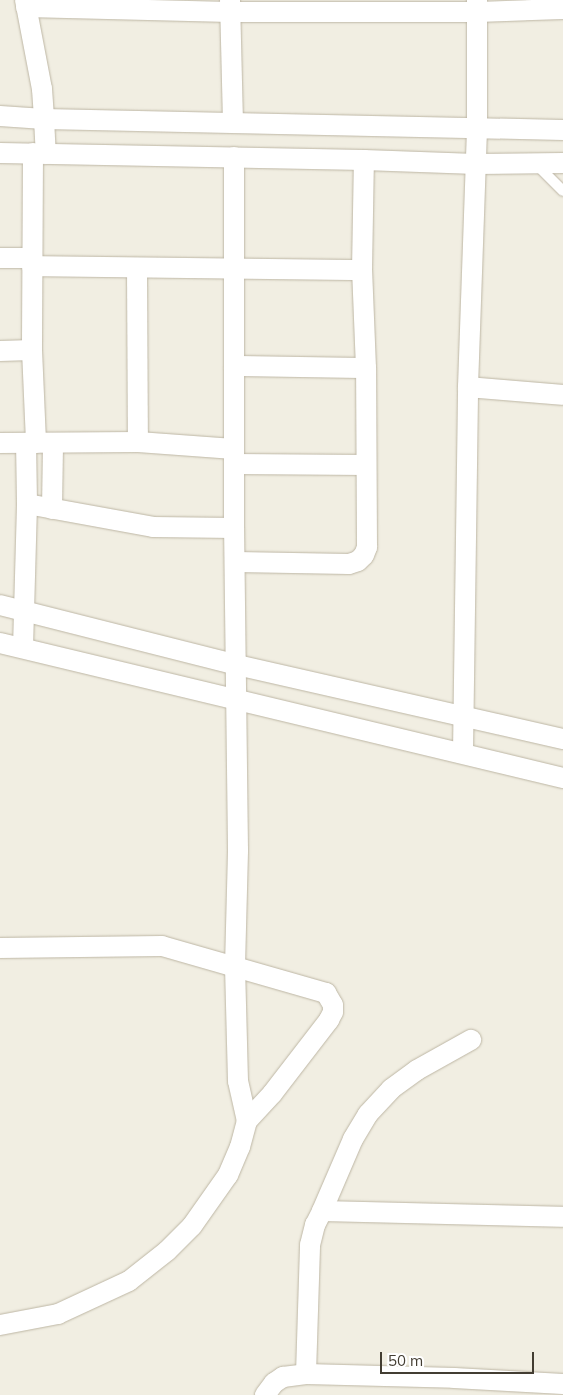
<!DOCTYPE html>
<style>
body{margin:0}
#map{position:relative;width:563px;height:1395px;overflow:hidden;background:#f1eee2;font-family:Mulish,sans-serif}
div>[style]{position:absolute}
.roads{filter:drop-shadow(0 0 1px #bdb6a4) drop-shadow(0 0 1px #bdb6a4)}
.service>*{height:10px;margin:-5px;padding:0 5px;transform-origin:5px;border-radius:5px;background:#fff}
.minor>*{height:20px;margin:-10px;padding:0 10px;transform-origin:10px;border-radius:10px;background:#fff}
span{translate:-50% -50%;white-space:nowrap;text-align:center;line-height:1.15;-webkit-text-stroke:4px #fff;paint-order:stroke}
.scale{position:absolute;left:380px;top:1352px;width:154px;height:22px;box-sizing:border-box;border:2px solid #433d32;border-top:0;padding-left:6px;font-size:15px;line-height:18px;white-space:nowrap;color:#433d32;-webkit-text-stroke:4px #fff;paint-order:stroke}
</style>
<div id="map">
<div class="roads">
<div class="service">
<div style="left:536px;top:164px;width:38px;rotate:45deg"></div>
</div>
<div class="minor">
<div style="left:25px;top:0;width:91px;rotate:79.2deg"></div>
<div style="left:42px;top:89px;width:30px;rotate:86deg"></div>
<div style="left:44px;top:119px;width:519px;rotate:1.21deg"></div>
<div style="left:230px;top:0;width:122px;rotate:88.6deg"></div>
<div style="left:26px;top:7px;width:204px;rotate:1.4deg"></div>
<div style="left:230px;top:12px;width:248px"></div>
<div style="left:478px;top:12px;width:85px;rotate:-2deg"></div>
<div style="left:0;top:116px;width:44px;rotate:3.9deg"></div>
<div style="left:44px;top:119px;width:35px;rotate:87deg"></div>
<div style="left:0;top:153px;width:364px;rotate:1.1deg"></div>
<div style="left:364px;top:160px;width:112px;rotate:2deg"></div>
<div style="left:476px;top:164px;width:87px;rotate:-0.7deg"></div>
<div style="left:33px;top:153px;width:197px;rotate:90.3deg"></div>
<div style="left:32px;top:350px;width:93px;rotate:87.5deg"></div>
<div style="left:0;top:258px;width:32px"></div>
<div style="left:32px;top:266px;width:330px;rotate:0.7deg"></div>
<div style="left:137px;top:268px;width:174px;rotate:89.7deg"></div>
<div style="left:0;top:351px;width:32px;rotate:-2deg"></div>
<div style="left:234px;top:366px;width:132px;rotate:0.9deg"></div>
<div style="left:468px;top:387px;width:95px;rotate:4.8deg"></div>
<div style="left:0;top:443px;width:138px;rotate:-0.4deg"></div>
<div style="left:138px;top:442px;width:96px;rotate:4.2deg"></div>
<div style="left:234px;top:464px;width:132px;rotate:0.4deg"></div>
<div style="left:27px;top:504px;width:128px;rotate:10.3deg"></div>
<div style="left:153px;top:527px;width:81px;rotate:0.7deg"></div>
<div style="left:52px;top:509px;width:66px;rotate:-89.1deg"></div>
<div style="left:236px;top:562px;width:113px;rotate:1deg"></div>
<div style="left:349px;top:564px;width:9px;rotate:-18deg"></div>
<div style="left:358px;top:561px;width:8px;rotate:-45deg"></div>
<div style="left:364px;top:555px;width:9px;rotate:-69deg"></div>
<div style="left:367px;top:547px;width:179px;rotate:-90.3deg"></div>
<div style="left:366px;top:368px;width:98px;rotate:-92.3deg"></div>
<div style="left:362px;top:270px;width:110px;rotate:-89deg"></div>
<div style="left:0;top:605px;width:244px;rotate:14.2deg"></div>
<div style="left:237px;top:665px;width:334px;rotate:12.8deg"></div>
<div style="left:0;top:643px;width:579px;rotate:13.48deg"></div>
<div style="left:23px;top:648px;width:144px;rotate:-88.4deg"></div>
<div style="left:27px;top:504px;width:61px;rotate:-90.9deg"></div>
<div style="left:463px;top:752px;width:365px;rotate:-89.2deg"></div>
<div style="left:468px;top:387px;width:258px;rotate:-88deg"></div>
<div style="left:477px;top:129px;width:129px;rotate:-90deg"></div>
<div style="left:0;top:948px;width:162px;rotate:-0.7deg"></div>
<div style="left:162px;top:946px;width:171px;rotate:16deg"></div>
<div style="left:326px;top:993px;width:14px;rotate:60deg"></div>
<div style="left:333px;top:1005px;width:7px;rotate:90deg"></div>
<div style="left:333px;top:1012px;width:9px;rotate:117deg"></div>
<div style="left:329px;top:1020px;width:93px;rotate:127.6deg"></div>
<div style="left:272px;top:1094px;width:37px;rotate:133deg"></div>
<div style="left:322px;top:1211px;width:78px;rotate:-66.7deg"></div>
<div style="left:353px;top:1139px;width:29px;rotate:-59deg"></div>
<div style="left:368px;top:1114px;width:34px;rotate:-47deg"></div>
<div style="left:391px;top:1089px;width:32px;rotate:-36deg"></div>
<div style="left:417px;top:1070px;width:62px;rotate:-29.1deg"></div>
<div style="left:0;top:1325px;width:59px;rotate:-10.7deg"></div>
<div style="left:58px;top:1314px;width:78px;rotate:-24.9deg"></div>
<div style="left:129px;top:1281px;width:48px;rotate:-38.3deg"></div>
<div style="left:167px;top:1251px;width:35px;rotate:-45deg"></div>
<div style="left:192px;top:1226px;width:62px;rotate:-54.8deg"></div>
<div style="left:228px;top:1175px;width:30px;rotate:-67deg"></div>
<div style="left:240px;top:1147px;width:27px;rotate:-75deg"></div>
<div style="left:247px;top:1121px;width:41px;rotate:-102.7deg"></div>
<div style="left:238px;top:1081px;width:115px;rotate:-91.5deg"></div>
<div style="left:235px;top:966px;width:116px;rotate:-88.5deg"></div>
<div style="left:238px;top:850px;width:322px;rotate:-90.7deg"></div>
<div style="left:234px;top:528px;width:371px;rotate:-90deg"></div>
<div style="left:306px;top:1374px;width:129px;rotate:-88.2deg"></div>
<div style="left:310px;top:1245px;width:21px;rotate:-76deg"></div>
<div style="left:315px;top:1225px;width:16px;rotate:-63deg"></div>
<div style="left:322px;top:1211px;width:241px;rotate:1.4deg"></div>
<div style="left:265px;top:1395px;width:15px;rotate:-53deg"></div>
<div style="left:274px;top:1383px;width:11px;rotate:-34deg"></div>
<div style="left:283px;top:1377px;width:23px;rotate:-7deg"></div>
<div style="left:306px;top:1374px;width:148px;rotate:1.5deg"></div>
<div style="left:454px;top:1378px;width:109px;rotate:3.2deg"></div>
</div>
</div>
<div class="scale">50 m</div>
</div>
